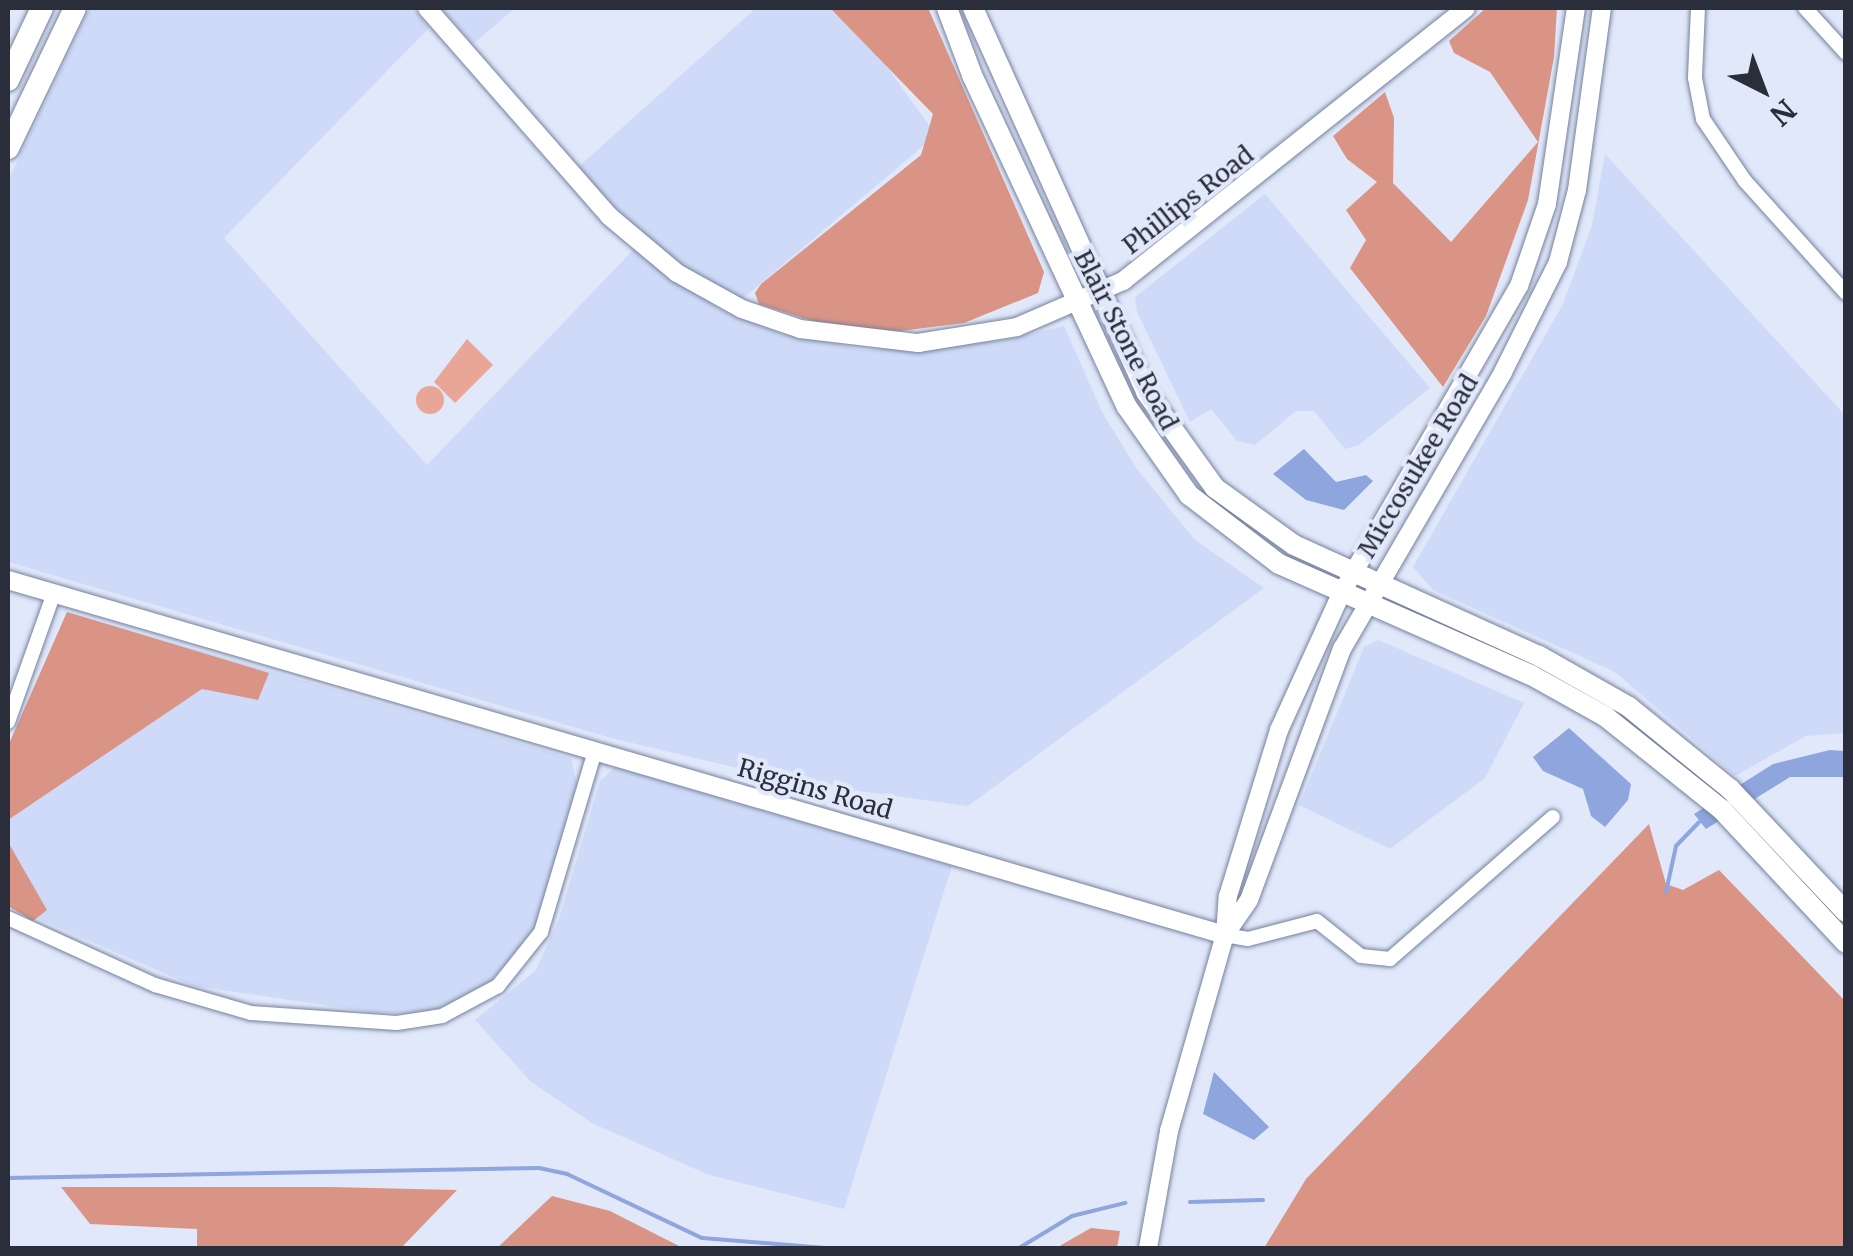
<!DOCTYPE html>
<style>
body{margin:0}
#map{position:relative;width:1853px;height:1256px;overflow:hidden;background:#e0e8fa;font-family:Merriweather,serif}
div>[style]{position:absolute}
.built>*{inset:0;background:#cedaf8}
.green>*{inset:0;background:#e9a697}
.round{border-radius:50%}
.forest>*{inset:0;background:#da9485}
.water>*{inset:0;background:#8ea5de}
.stream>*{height:4px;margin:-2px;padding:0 2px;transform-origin:2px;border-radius:2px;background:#8ea5de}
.roads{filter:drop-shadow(0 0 2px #76819d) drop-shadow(0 0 2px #76819d)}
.minor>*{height:14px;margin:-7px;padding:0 7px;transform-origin:7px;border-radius:7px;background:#fff}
.tertiary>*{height:18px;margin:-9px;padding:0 9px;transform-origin:9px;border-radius:9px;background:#fff}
.secondary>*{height:20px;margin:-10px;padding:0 10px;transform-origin:10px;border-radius:10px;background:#fff}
.primary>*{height:22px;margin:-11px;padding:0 11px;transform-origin:11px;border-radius:11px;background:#fff}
span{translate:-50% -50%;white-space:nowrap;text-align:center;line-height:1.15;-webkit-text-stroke:9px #e0e8fa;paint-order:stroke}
.street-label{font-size:25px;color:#292e3a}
.frame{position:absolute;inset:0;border:10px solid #292e3a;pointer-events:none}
.north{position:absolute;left:1713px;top:40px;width:100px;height:100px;-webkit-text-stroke:8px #e0e8fa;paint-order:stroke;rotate:138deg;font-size:28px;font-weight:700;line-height:40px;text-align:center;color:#292e3a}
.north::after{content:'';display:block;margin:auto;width:35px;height:45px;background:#292e3a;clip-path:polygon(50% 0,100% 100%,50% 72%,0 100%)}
</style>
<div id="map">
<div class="built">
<div style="clip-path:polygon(90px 8px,413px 8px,429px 28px,224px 238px,427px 465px,634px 249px,721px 310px,781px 334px,865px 350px,999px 341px,1064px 326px,1103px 414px,1137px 469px,1195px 540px,1264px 588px,968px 806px,800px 783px,611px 738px,8px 562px,8px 181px)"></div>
<div style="clip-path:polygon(441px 8px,515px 8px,473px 44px)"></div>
<div style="clip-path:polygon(756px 8px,828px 8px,869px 42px,936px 135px,740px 301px,663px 254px,576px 169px)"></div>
<div style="clip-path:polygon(1605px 154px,1845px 415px,1845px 733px,1806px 736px,1735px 776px,1615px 672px,1433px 590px,1413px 567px,1563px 304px,1592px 225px)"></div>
<div style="clip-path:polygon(1265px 194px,1430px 388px,1359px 445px,1345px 449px,1314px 411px,1296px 411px,1255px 445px,1237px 441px,1211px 409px,1190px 422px,1137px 312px,1135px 297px)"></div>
<div style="clip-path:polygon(67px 612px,571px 758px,577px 784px,534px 934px,479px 994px,422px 1014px,372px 1012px,194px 986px,8px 906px,8px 746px)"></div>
<div style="clip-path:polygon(1378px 640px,1524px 703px,1485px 778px,1390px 849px,1299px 805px,1364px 647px)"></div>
<div style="clip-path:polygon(615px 767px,952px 866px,844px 1209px,709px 1175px,592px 1123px,530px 1081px,475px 1020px,536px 970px,559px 919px,600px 781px)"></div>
</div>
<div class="green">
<div style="clip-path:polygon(467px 339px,493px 365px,455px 403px,434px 382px)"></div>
<div class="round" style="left:416px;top:386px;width:28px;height:28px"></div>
</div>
<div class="forest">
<div style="clip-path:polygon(830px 8px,928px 8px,1044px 272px,1038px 293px,964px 323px,900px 331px,835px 328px,759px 304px,755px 293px,761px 284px,921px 155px,933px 114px)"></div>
<div style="clip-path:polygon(1486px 8px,1557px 8px,1554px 57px,1528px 200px,1486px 316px,1443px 387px,1350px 268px,1366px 240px,1346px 210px,1377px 182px,1347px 159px,1333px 136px,1385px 92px,1394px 118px,1393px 183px,1451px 242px,1538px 142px,1490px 72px,1454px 53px,1449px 41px)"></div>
<div style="clip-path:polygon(67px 612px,269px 673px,258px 700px,202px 689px,8px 820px,8px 746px)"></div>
<div style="clip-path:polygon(1649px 824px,1666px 884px,1683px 890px,1719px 870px,1845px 1001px,1845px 1248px,1264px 1248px,1306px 1179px)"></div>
<div style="clip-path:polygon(8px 842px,47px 910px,33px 921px,8px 906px)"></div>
<div style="clip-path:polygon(61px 1187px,330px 1187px,457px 1190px,401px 1248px,197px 1248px,197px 1229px,90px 1224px)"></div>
<div style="clip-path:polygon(552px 1196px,610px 1211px,683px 1248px,497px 1248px)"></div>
<div style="clip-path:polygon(1091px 1228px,1120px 1231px,1117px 1248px,1056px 1248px)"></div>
</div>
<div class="water">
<div style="clip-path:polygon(1304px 449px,1336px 482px,1366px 475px,1373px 481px,1344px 510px,1306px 500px,1273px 474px)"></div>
<div style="clip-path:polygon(1569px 728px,1631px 784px,1628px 800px,1605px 827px,1591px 816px,1583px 789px,1543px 771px,1533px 757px)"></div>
<div style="clip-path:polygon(1830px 750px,1845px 751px,1845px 777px,1790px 777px,1706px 829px,1694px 814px,1773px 764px)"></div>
<div style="clip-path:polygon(1214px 1072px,1269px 1127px,1254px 1140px,1203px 1114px)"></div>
</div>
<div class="stream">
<div style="left:1666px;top:892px;width:47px;rotate:-77.7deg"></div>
<div style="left:1676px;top:846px;width:33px;rotate:-46deg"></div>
<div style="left:8px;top:1178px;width:531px;rotate:-1.08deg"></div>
<div style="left:539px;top:1168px;width:29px;rotate:12deg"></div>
<div style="left:567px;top:1174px;width:149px;rotate:25.4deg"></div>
<div style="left:702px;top:1238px;width:124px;rotate:4.6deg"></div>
<div style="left:1190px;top:1202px;width:73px;rotate:-1.6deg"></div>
<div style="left:1019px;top:1248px;width:62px;rotate:-31.1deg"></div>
<div style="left:1072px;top:1216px;width:55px;rotate:-13.8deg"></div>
</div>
<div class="roads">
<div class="minor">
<div style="left:1698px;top:8px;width:70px;rotate:92.5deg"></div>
<div style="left:1695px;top:78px;width:42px;rotate:79deg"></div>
<div style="left:1703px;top:119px;width:75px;rotate:55.9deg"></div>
<div style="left:1745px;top:181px;width:151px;rotate:48deg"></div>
<div style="left:1805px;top:8px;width:61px;rotate:47.7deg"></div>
<div style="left:8px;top:722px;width:137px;rotate:-70.4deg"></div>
<div style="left:8px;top:918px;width:162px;rotate:24.5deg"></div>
<div style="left:155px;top:985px;width:100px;rotate:16.3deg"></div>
<div style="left:251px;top:1013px;width:146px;rotate:3.9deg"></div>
<div style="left:397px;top:1023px;width:46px;rotate:-8.8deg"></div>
<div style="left:442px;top:1016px;width:64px;rotate:-28.2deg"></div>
<div style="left:498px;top:986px;width:69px;rotate:-51.5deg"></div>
<div style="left:541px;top:932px;width:189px;rotate:-73.4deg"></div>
<div style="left:1225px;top:935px;width:23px;rotate:10deg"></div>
<div style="left:1248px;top:939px;width:71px;rotate:-14.6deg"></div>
<div style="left:1317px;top:921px;width:56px;rotate:38.5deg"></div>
<div style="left:1361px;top:956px;width:29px;rotate:6deg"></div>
<div style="left:1390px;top:959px;width:216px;rotate:-41.1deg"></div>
</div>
<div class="tertiary">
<div style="left:427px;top:8px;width:276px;rotate:48.8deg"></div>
<div style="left:609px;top:216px;width:89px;rotate:40deg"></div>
<div style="left:677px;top:273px;width:74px;rotate:29deg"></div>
<div style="left:742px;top:309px;width:61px;rotate:19deg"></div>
<div style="left:800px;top:329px;width:119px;rotate:6.8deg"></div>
<div style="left:918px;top:343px;width:100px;rotate:-9.2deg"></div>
<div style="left:1017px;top:327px;width:116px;rotate:-23.5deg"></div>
<div style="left:1123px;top:281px;width:438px;rotate:-38.5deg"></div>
<div style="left:8px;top:580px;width:1268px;rotate:16.26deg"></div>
<div style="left:1225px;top:935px;width:42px;rotate:-55.6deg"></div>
<div style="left:1249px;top:900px;width:268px;rotate:-69.7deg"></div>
<div style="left:1342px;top:649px;width:320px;rotate:-59.8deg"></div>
<div style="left:1503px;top:372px;width:123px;rotate:-63.4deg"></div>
<div style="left:1558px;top:262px;width:74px;rotate:-75.2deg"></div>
<div style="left:1577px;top:190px;width:184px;rotate:-82.2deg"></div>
<div style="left:1148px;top:1248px;width:119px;rotate:-79.8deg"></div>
<div style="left:1169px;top:1131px;width:204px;rotate:-74.1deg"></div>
<div style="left:1225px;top:935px;width:39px;rotate:-86deg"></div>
<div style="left:1228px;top:896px;width:174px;rotate:-72.9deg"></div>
<div style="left:1279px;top:730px;width:149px;rotate:-65.5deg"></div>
<div style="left:1341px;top:594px;width:356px;rotate:-60deg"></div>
<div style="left:1519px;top:286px;width:87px;rotate:-71.1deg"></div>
<div style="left:1547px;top:204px;width:198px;rotate:-81.6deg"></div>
</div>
<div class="secondary">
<div style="left:947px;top:8px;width:72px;rotate:69.5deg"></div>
<div style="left:972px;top:75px;width:366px;rotate:65deg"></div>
<div style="left:1127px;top:407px;width:108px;rotate:54.8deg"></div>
<div style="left:1189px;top:495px;width:113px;rotate:37.5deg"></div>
<div style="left:1279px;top:564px;width:275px;rotate:23.8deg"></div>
<div style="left:1531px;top:675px;width:86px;rotate:29.2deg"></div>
<div style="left:1606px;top:717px;width:149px;rotate:38.7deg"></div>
<div style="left:1722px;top:810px;width:182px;rotate:47deg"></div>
<div style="left:973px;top:8px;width:421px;rotate:65.7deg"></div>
<div style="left:1146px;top:392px;width:118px;rotate:54.3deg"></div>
<div style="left:1215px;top:488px;width:97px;rotate:35.8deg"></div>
<div style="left:1294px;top:545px;width:269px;rotate:24.4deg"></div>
<div style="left:1539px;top:656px;width:103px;rotate:29.5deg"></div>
<div style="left:1629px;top:707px;width:130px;rotate:39.1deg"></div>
<div style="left:1730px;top:789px;width:169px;rotate:46.7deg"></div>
</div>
<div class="primary">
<div style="left:8px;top:80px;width:80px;rotate:-64.7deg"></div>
<div style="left:8px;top:148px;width:155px;rotate:-64.4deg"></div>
</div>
</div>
<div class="street-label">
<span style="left:1188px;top:200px;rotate:-38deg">Phillips Road</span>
<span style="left:1126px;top:340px;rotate:63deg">Blair Stone Road</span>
<span style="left:1418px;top:466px;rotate:-59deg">Miccosukee Road</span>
<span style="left:815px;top:789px;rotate:16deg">Riggins Road</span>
</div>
<div class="frame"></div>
<div class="north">N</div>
</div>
